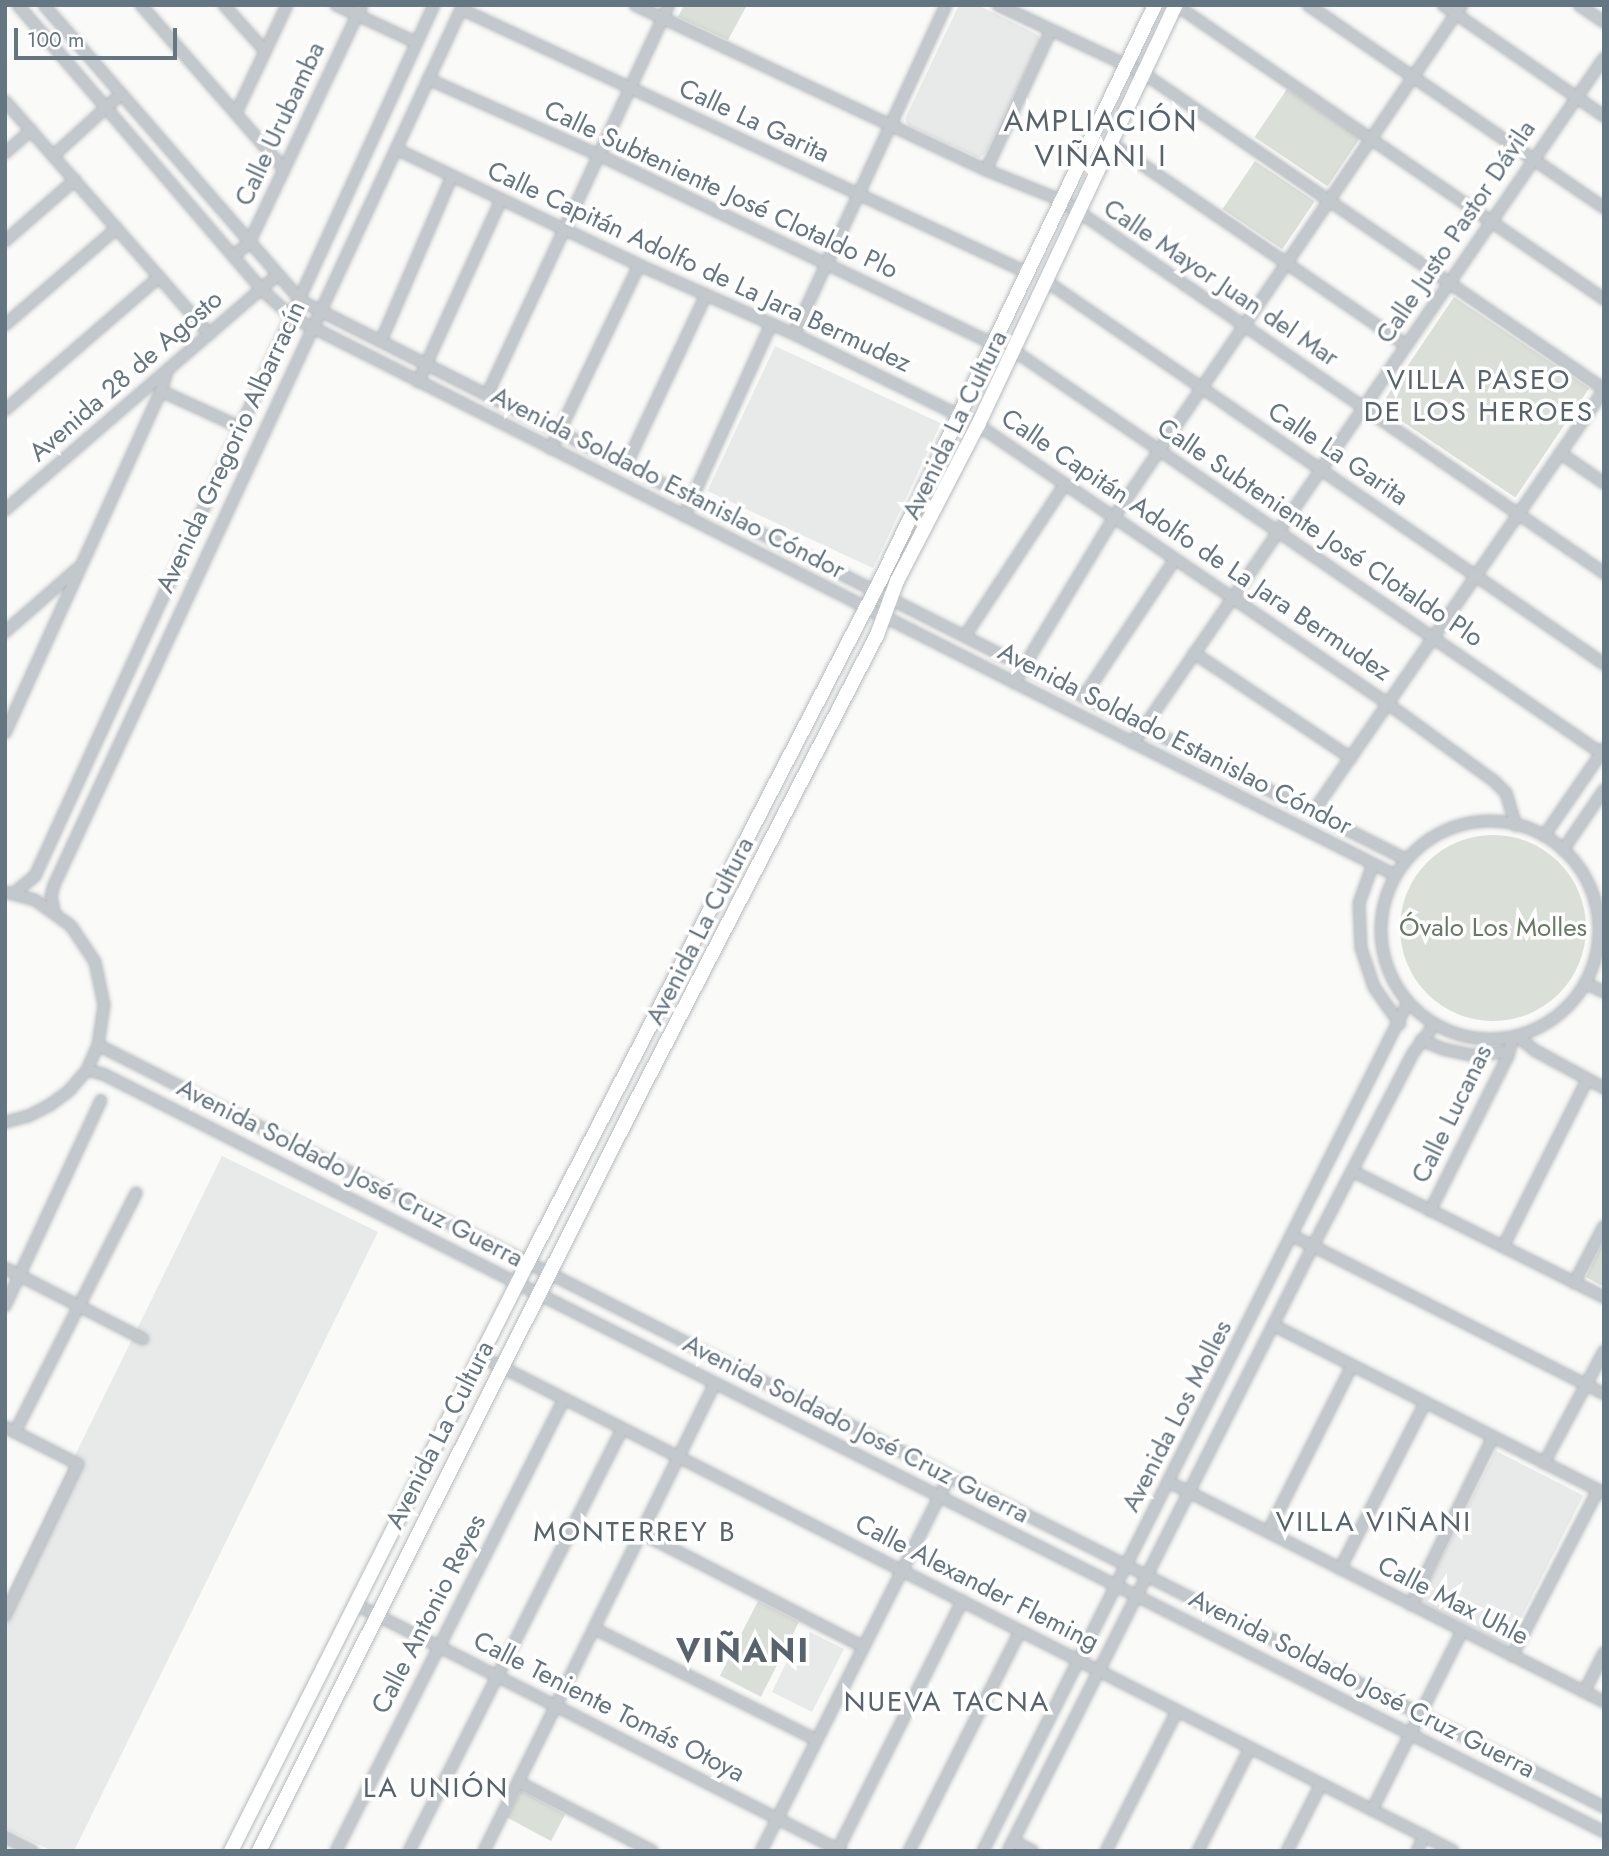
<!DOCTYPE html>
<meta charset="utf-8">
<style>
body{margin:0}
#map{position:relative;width:1609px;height:1856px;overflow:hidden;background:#fafaf8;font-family:Jost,sans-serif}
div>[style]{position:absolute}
.built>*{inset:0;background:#e8e9e9;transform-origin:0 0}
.green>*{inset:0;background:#dadfd7;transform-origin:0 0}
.round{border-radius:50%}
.roads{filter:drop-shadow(0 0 2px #b5babe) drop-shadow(0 0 2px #b5babe)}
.minor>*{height:10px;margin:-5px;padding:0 5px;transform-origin:5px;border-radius:5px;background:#c3c8cc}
.minor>.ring{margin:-5px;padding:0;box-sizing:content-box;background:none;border:10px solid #c3c8cc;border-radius:50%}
.major>*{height:14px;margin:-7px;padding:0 7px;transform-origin:7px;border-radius:7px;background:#fff}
span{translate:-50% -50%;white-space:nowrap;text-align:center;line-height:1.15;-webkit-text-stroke:7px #fff;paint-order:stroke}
.street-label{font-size:26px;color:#657683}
.park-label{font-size:26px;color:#687a64}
.neighbourhood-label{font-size:28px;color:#57646e;letter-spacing:2px}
.quarter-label{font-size:30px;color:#57646e;letter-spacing:2px}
.district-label{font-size:33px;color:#57646e;font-weight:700;letter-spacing:2px}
.frame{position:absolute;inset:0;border:7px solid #657683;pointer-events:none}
.scale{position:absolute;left:14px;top:28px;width:163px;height:32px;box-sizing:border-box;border:4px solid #657683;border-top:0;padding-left:9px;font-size:21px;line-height:24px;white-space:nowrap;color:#657683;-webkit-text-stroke:5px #fff;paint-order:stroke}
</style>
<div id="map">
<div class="built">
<div style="clip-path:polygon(959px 5px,978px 5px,1038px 35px,1040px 40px,985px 154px,979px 158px,908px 125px,905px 119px)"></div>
<div style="left:775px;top:346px;width:183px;height:160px;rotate:25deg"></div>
<div style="clip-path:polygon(222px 1156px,378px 1232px,74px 1851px,52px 1851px,5px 1828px,5px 1598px)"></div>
<div style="left:1496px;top:1451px;width:98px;height:168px;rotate:27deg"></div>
<div style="clip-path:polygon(810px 1632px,844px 1649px,812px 1712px,772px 1692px,788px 1659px,795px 1662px)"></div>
</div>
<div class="green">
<div style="clip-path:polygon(684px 5px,747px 5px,728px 40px,678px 17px)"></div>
<div style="left:1287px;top:89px;width:88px;height:58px;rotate:34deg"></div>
<div style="left:1255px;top:161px;width:72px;height:58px;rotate:34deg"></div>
<div style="left:1454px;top:297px;width:163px;height:132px;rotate:34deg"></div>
<div class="round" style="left:1400px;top:835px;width:186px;height:186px"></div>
<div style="clip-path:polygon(1604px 1240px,1604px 1287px,1586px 1277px)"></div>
<div style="left:758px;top:1601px;width:46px;height:84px;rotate:27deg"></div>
<div style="left:521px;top:1791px;width:50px;height:30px;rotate:28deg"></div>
</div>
<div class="roads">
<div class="minor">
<div style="left:18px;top:5px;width:374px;rotate:49.4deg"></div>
<div style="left:261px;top:289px;width:42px;rotate:42.1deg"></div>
<div style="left:292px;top:317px;width:1236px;rotate:26.83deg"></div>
<div style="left:44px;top:5px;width:392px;rotate:49deg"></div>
<div style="left:301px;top:301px;width:1239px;rotate:26.81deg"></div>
<div style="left:141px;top:5px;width:218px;rotate:48.9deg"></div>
<div style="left:224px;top:5px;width:62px;rotate:48.3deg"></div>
<div style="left:336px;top:5px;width:89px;rotate:25.1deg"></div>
<div style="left:635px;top:5px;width:388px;rotate:25.2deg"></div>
<div style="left:986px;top:170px;width:83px;rotate:21.9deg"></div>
<div style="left:1063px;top:201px;width:657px;rotate:34.51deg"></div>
<div style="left:998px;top:5px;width:160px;rotate:25.1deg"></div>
<div style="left:1143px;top:73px;width:559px;rotate:34.43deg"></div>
<div style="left:1176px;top:5px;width:519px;rotate:34.49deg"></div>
<div style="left:1308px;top:5px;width:359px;rotate:34.4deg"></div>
<div style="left:1443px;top:5px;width:196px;rotate:34.6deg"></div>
<div style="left:1579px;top:5px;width:30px;rotate:34deg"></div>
<div style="left:461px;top:9px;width:625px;rotate:24.97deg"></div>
<div style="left:428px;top:79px;width:187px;rotate:24deg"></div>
<div style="left:599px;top:155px;width:438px;rotate:25.6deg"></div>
<div style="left:5px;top:101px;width:310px;rotate:48.8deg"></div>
<div style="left:236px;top:113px;width:119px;rotate:-64.7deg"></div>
<div style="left:1111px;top:143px;width:358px;rotate:34.4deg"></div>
<div style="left:396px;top:149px;width:269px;rotate:25.5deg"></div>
<div style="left:639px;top:265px;width:170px;rotate:24deg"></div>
<div style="left:794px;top:334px;width:205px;rotate:26.3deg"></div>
<div style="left:978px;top:425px;width:496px;rotate:34.2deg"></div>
<div style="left:1388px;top:704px;width:131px;rotate:36deg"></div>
<div style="left:1494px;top:781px;width:17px;rotate:45deg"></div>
<div style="left:1506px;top:793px;width:34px;rotate:73deg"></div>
<div style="left:5px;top:153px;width:35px;rotate:-41deg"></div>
<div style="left:53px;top:156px;width:92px;rotate:-42.4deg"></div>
<div style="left:986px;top:170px;width:154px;rotate:-65.1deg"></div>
<div style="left:5px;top:241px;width:93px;rotate:-41.1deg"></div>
<div style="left:233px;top:256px;width:21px;rotate:-39deg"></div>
<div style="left:249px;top:243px;width:263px;rotate:-64.6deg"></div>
<div style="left:1046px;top:281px;width:677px;rotate:34.46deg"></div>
<div style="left:5px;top:325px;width:148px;rotate:-40.9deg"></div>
<div style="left:794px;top:334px;width:362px;rotate:-65.2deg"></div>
<div style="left:381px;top:341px;width:180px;rotate:-66.7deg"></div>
<div style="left:1013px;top:350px;width:713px;rotate:34.43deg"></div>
<div style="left:418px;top:382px;width:200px;rotate:-65.5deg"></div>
<div style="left:161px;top:391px;width:89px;rotate:24.6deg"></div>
<div style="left:487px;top:395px;width:430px;rotate:-65deg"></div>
<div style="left:5px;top:410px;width:203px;rotate:-40.8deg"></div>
<div style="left:551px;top:449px;width:204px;rotate:-64.4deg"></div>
<div style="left:1560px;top:453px;width:53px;rotate:34.3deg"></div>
<div style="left:626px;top:465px;width:188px;rotate:-64.8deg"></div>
<div style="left:5px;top:510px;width:359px;rotate:-40.8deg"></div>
<div style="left:684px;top:516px;width:211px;rotate:-65.6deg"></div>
<div style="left:5px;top:632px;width:96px;rotate:-41.2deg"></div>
<div style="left:965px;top:636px;width:182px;rotate:-56.7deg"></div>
<div style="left:1194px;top:653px;width:189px;rotate:33.8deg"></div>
<div style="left:1014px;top:683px;width:194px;rotate:-58.9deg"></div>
<div style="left:1114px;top:517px;width:619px;rotate:-55.8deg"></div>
<div style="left:1084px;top:696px;width:164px;rotate:-56.4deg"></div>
<div style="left:5px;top:733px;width:376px;rotate:-65.5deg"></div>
<div style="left:161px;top:391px;width:22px;rotate:-72deg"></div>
<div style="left:1133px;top:743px;width:831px;rotate:-55.49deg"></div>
<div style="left:1313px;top:812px;width:513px;rotate:-55.41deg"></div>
<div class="ring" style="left:1381px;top:821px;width:208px;height:208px"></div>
<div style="left:1544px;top:836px;width:106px;rotate:-55.4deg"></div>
<div style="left:1563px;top:850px;width:73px;rotate:-55.7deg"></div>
<div style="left:1373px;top:864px;width:41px;rotate:109.7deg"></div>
<div style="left:1359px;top:903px;width:45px;rotate:87.5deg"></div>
<div style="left:1361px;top:948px;width:41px;rotate:71.6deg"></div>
<div style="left:1374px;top:987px;width:45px;rotate:54.9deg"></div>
<div style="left:5px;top:892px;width:31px;rotate:15deg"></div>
<div style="left:35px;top:900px;width:44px;rotate:35.8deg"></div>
<div style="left:71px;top:926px;width:43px;rotate:56.3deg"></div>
<div style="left:95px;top:962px;width:44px;rotate:78.2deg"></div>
<div style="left:104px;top:1005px;width:40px;rotate:98.5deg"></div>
<div style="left:98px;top:1045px;width:27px;rotate:114deg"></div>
<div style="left:87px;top:1070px;width:28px;rotate:131deg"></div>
<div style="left:69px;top:1091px;width:24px;rotate:144deg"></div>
<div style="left:50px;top:1105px;width:25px;rotate:153deg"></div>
<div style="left:28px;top:1116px;width:24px;rotate:165deg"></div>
<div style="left:14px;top:893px;width:27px;rotate:-39deg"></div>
<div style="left:35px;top:876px;width:958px;rotate:-65.39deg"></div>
<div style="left:54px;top:911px;width:15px;rotate:-101deg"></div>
<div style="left:51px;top:896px;width:11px;rotate:-75deg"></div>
<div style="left:54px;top:885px;width:970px;rotate:-65.07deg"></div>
<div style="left:1585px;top:983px;width:21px;rotate:25deg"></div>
<div style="left:1517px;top:1036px;width:22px;rotate:39deg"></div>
<div style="left:1534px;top:1050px;width:80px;rotate:28.5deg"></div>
<div style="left:1421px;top:1040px;width:24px;rotate:22deg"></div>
<div style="left:1443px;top:1049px;width:30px;rotate:12deg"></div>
<div style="left:1472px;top:1055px;width:37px;rotate:-5deg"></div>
<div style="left:98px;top:1045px;width:1688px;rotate:26.84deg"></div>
<div style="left:87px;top:1070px;width:16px;rotate:14deg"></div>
<div style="left:103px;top:1074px;width:1682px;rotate:26.79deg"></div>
<div style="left:1352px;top:1171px;width:282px;rotate:26.6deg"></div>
<div style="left:1430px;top:1211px;width:174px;rotate:-63.3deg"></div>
<div style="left:1508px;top:1056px;width:20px;rotate:-75deg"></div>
<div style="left:1293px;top:1236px;width:349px;rotate:26.9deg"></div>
<div style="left:1503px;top:1247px;width:187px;rotate:-63.3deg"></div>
<div style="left:5px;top:1268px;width:155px;rotate:27.2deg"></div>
<div style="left:1574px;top:1283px;width:64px;rotate:-62.2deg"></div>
<div style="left:5px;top:1306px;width:227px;rotate:-65deg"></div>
<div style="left:1273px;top:1325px;width:371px;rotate:26.9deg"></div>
<div style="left:480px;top:1356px;width:1092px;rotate:26.96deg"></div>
<div style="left:5px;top:1427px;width:82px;rotate:26.9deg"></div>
<div style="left:78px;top:1464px;width:169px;rotate:115.7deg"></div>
<div style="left:15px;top:1432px;width:268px;rotate:-63.1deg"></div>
<div style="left:1544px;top:1463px;width:127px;rotate:-61.8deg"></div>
<div style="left:1169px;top:1482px;width:487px;rotate:26.8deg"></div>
<div style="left:1268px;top:1532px;width:186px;rotate:-63.2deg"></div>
<div style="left:643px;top:1534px;width:248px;rotate:27.1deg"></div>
<div style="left:1340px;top:1569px;width:186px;rotate:-62.9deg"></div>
<div style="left:355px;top:1604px;width:545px;rotate:26.94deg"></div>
<div style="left:1411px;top:1605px;width:187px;rotate:-64deg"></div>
<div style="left:595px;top:1629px;width:248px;rotate:26.6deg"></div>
<div style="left:1512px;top:1656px;width:187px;rotate:-62.6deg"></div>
<div style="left:1584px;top:1692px;width:44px;rotate:-62.9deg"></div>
<div style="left:518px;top:1782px;width:151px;rotate:27.2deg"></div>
<div style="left:1372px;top:1810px;width:200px;rotate:-63.3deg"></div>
<div style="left:5px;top:1837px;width:31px;rotate:27deg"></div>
<div style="left:1013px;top:1841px;width:22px;rotate:27deg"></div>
<div style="left:336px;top:1851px;width:506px;rotate:-63.23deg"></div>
<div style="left:409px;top:1851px;width:473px;rotate:-63.2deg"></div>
<div style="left:484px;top:1851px;width:522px;rotate:-63.73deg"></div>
<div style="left:761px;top:1851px;width:419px;rotate:-63.3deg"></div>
<div style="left:837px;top:1851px;width:280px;rotate:-63.4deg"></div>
<div style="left:909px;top:1851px;width:246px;rotate:-63.2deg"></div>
<div style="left:983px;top:1851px;width:949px;rotate:-63.41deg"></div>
<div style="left:1008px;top:1851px;width:678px;rotate:-63.25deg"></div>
<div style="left:1313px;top:1246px;width:217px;rotate:-62.6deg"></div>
<div style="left:1413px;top:1053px;width:36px;rotate:-53deg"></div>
<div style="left:1106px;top:1851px;width:157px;rotate:-63.1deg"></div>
<div style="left:1198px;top:1851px;width:115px;rotate:-63.2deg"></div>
<div style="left:1287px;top:1851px;width:75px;rotate:-63.1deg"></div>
<div style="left:1417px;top:1851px;width:17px;rotate:-65deg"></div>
</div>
<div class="major">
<div style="left:231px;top:1851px;width:657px;rotate:-63.24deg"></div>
<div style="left:527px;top:1264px;width:773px;rotate:-62.67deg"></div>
<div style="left:882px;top:577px;width:634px;rotate:-64.49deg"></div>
<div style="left:259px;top:1851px;width:842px;rotate:-63.31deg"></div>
<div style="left:637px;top:1099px;width:522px;rotate:-62.65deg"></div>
<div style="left:877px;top:635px;width:58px;rotate:-69.7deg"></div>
<div style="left:897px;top:581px;width:176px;rotate:-62.6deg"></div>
<div style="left:978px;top:425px;width:464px;rotate:-64.8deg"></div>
</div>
</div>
<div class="street-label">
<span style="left:754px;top:121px;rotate:25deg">Calle La Garita</span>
<span style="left:280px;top:124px;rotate:-65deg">Calle Urubamba</span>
<span style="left:721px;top:190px;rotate:25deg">Calle Subteniente José Clotaldo Plo</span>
<span style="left:1456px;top:232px;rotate:-56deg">Calle Justo Pastor Dávila</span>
<span style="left:699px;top:267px;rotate:25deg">Calle Capitán Adolfo de La Jara Bermudez</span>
<span style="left:1221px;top:283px;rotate:34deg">Calle Mayor Juan del Mar</span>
<span style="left:126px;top:376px;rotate:-41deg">Avenida 28 de Agosto</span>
<span style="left:955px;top:425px;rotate:-64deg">Avenida La Cultura</span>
<span style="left:231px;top:447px;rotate:-65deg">Avenida Gregorio Albarracín</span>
<span style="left:1338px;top:454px;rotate:34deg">Calle La Garita</span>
<span style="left:668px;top:483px;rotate:27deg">Avenida Soldado Estanislao Cóndor</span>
<span style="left:1320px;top:533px;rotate:34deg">Calle Subteniente José Clotaldo Plo</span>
<span style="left:1196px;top:545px;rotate:34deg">Calle Capitán Adolfo de La Jara Bermudez</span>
<span style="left:1175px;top:739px;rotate:27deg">Avenida Soldado Estanislao Cóndor</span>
<span style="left:700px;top:931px;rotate:-63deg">Avenida La Cultura</span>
<span style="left:1452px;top:1114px;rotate:-64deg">Calle Lucanas</span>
<span style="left:350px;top:1173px;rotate:27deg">Avenida Soldado José Cruz Guerra</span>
<span style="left:1177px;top:1416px;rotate:-63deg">Avenida Los Molles</span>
<span style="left:856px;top:1429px;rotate:27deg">Avenida Soldado José Cruz Guerra</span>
<span style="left:440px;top:1435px;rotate:-63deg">Avenida La Cultura</span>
<span style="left:977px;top:1583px;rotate:27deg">Calle Alexander Fleming</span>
<span style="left:1453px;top:1601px;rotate:27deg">Calle Max Uhle</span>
<span style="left:429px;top:1614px;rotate:-63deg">Calle Antonio Reyes</span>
<span style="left:1362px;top:1684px;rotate:27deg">Avenida Soldado José Cruz Guerra</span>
<span style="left:609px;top:1707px;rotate:27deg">Calle Teniente Tomás Otoya</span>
</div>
<div class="park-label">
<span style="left:1493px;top:928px">Óvalo Los Molles</span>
</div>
<div class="neighbourhood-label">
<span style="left:1479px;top:396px">VILLA PASEO<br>DE LOS HEROES</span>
<span style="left:1374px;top:1522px">VILLA VIÑANI</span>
<span style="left:635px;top:1532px">MONTERREY B</span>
<span style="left:947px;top:1702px">NUEVA TACNA</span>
<span style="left:436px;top:1788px">LA UNIÓN</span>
</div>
<div class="quarter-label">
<span style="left:1101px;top:138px">AMPLIACIÓN<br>VIÑANI I</span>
</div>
<div class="district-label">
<span style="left:743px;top:1651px">VIÑANI</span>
</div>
<div class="frame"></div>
<div class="scale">100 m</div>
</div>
